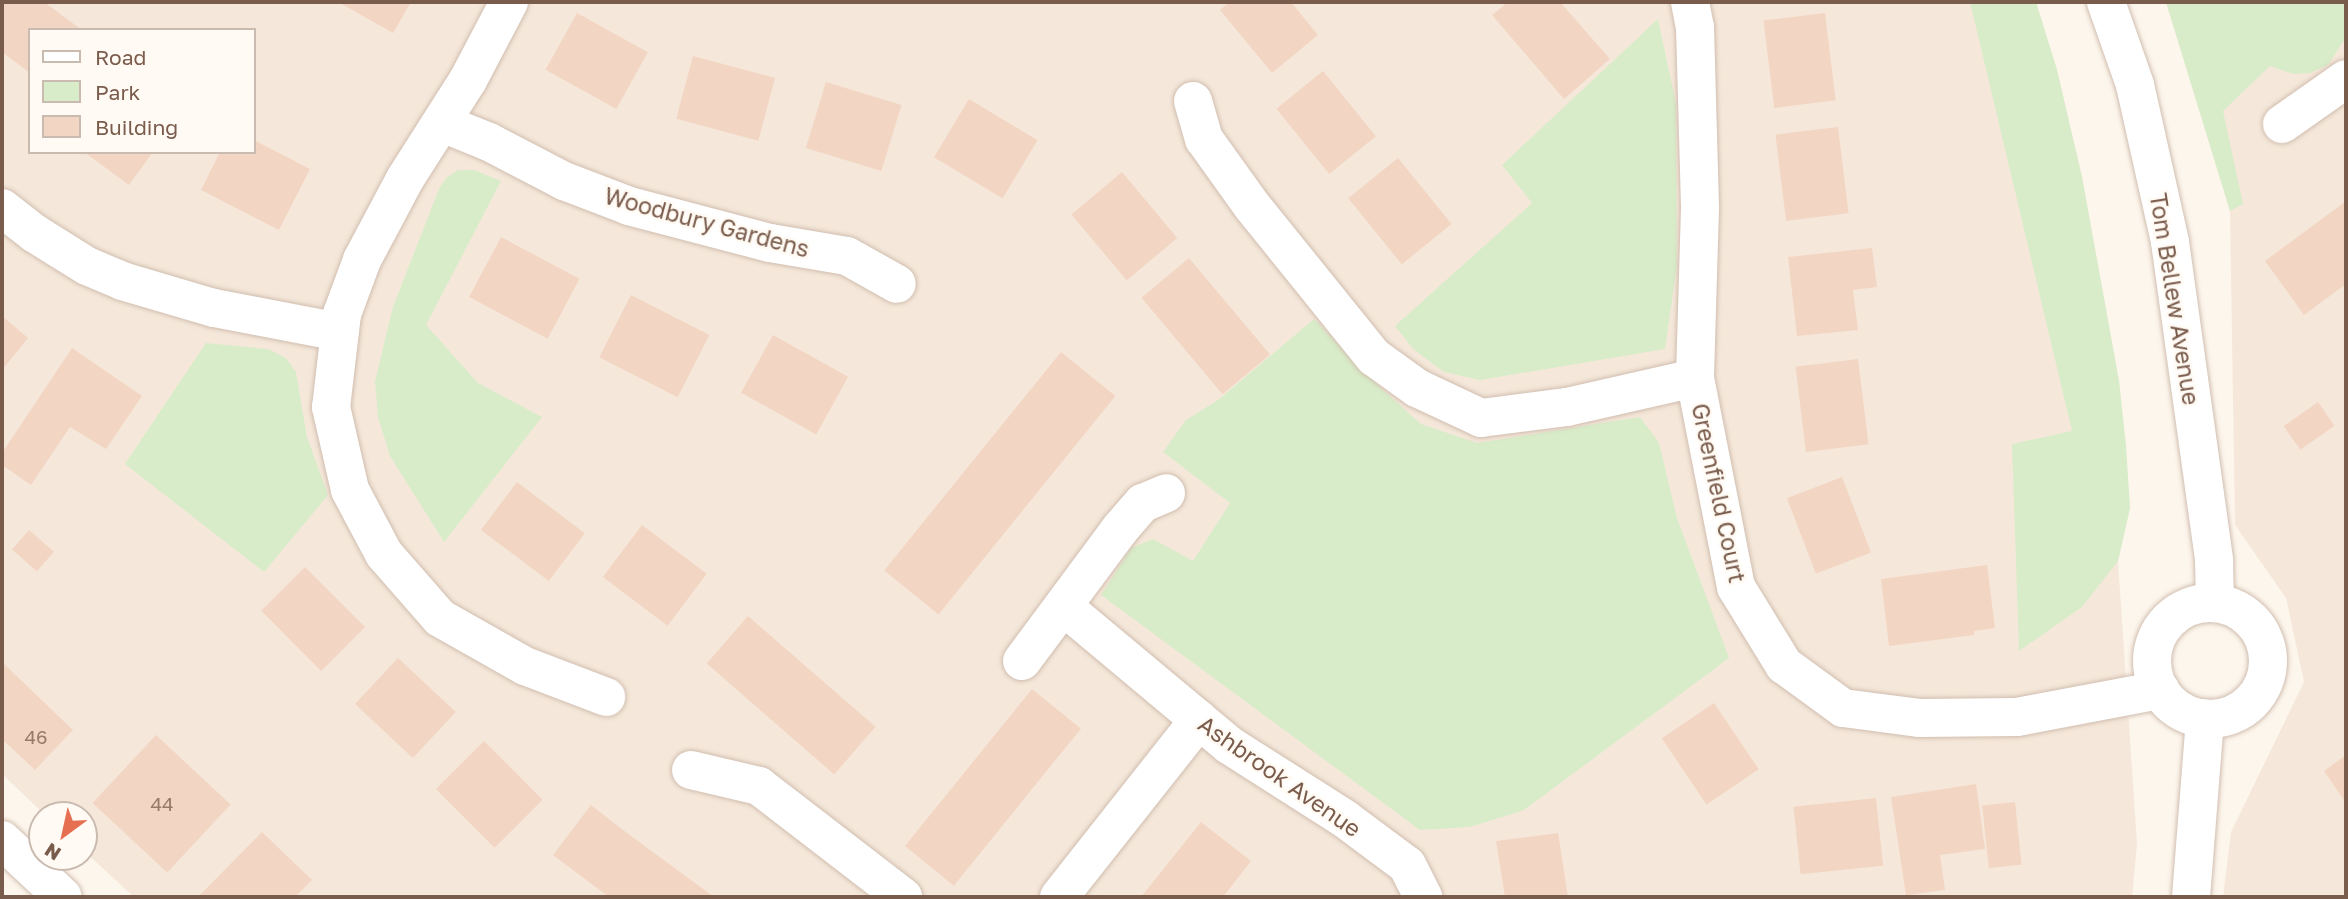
<!DOCTYPE html>
<style>
body{margin:0}
#map{position:relative;width:2348px;height:899px;overflow:hidden;background:#fdf6ec;font-family:"Golos Text",sans-serif}
div>[style]{position:absolute}
.residential>*{inset:0;background:#f5e8da}
.green>*{inset:0;background:#d8ecc9}
.building>*{inset:0;background:#f3d5c3;transform-origin:0 0}
.roads{filter:drop-shadow(0 0 2px #d1beb0) drop-shadow(0 0 2px #d1beb0)}
.street>*{height:38px;margin:-19px;padding:0 19px;transform-origin:19px;border-radius:19px;background:#fff}
.secondary>*{height:38px;margin:-19px;padding:0 19px;transform-origin:19px;border-radius:19px;background:#fff}
.secondary>.ring{margin:-19px;padding:0;box-sizing:content-box;background:none;border:38px solid #fff;border-radius:50%}
span{translate:-50% -50%;white-space:nowrap;text-align:center;line-height:1.15;-webkit-text-stroke:5px #fffaf3;paint-order:stroke}
.number-label{font-size:19px;color:#987a6a}
.number-label span{-webkit-text-stroke-width:0}
.street-label{font-size:23px;color:#7a5c4d}
.frame{position:absolute;inset:0;border:4px solid #7a5c4d;pointer-events:none}
.legend{position:absolute;left:28px;top:28px;width:228px;height:126px;box-sizing:border-box;background:#fffaf3;border:2px solid #cabbb1;margin:0;padding:9px 12px;list-style:none;font-size:21px;color:#7a5c4d}
.legend li{display:flex;align-items:center;gap:14px;height:35px}
.legend b{width:35px;border:2px solid #cabbb1}
.north{position:absolute;left:28px;top:801px;width:70px;height:70px;box-sizing:border-box;background:#fffaf3;border:2px solid #cabbb1;border-radius:50%;rotate:213deg;font-size:19px;font-weight:700;line-height:28px;text-align:center;color:#7a5c4d}
.north::after{content:'';display:block;margin:auto;width:24px;height:32px;background:#e76f51;clip-path:polygon(50% 0,100% 100%,50% 72%,0 100%)}
</style>
<div id="map">
<div class="residential">
<div style="clip-path:polygon(evenodd,2px 2px,2036px 2px,2057px 70px,2082px 177px,2119px 381px,2130px 508px,2118px 561px,2137px 844px,2132px 897px,134px 897px,84px 851px,84px 815px,45px 815px,2px 774px,2px 2px,30px 30px,254px 30px,254px 152px,30px 152px,30px 30px)"></div>
<div style="clip-path:polygon(2166px 2px,2346px 2px,2346px 897px,2223px 897px,2231px 832px,2304px 682px,2286px 598px,2235px 525px,2230px 211px)"></div>
</div>
<div class="green">
<div style="clip-path:polygon(1970px 2px,2036px 2px,2057px 70px,2082px 177px,2119px 381px,2126px 445px,2130px 508px,2118px 561px,2082px 607px,2019px 651px,2012px 444px,2072px 431px)"></div>
<div style="clip-path:polygon(2166px 2px,2346px 2px,2346px 37px,2328px 65px,2310px 73px,2293px 74px,2270px 66px,2223px 111px,2243px 204px,2230px 211px)"></div>
<div style="clip-path:polygon(1658px 19px,1676px 104px,1677px 265px,1665px 349px,1480px 380px,1444px 372px,1413px 349px,1395px 326px,1532px 203px,1502px 165px)"></div>
<div style="clip-path:polygon(458px 170px,474px 170px,501px 181px,426px 325px,478px 383px,542px 417px,444px 542px,390px 456px,378px 417px,375px 381px,393px 307px,439px 189px,446px 178px)"></div>
<div style="clip-path:polygon(1314px 319px,1383px 390px,1421px 424px,1477px 443px,1640px 417px,1659px 443px,1677px 518px,1729px 658px,1524px 810px,1470px 827px,1420px 830px,1101px 595px,1131px 548px,1153px 539px,1193px 561px,1230px 503px,1163px 452px,1186px 420px,1218px 400px)"></div>
<div style="clip-path:polygon(206px 343px,268px 349px,286px 358px,296px 372px,307px 437px,328px 495px,264px 572px,125px 464px)"></div>
</div>
<div class="building">
<div style="clip-path:polygon(2px 2px,44px 2px,82px 30px,30px 30px,30px 73px,2px 52px)"></div>
<div style="clip-path:polygon(338px 2px,411px 2px,393px 33px)"></div>
<div style="clip-path:polygon(1229px 2px,1291px 2px,1318px 35px,1272px 73px,1220px 10px)"></div>
<div style="clip-path:polygon(1508px 2px,1560px 2px,1610px 59px,1564px 99px,1492px 15px)"></div>
<div style="left:577px;top:13px;width:81px;height:65px;rotate:29deg"></div>
<div style="left:1825px;top:13px;width:88px;height:62px;rotate:83deg"></div>
<div style="left:693px;top:56px;width:85px;height:65px;rotate:15deg"></div>
<div style="left:1323px;top:71px;width:84px;height:60px;rotate:51deg"></div>
<div style="left:826px;top:82px;width:79px;height:69px;rotate:17deg"></div>
<div style="left:969px;top:99px;width:80px;height:68px;rotate:31deg"></div>
<div style="left:1838px;top:127px;width:87px;height:63px;rotate:83deg"></div>
<div style="clip-path:polygon(254px 140px,310px 169px,279px 230px,201px 190px,220px 152px,254px 152px)"></div>
<div style="clip-path:polygon(84px 152px,153px 152px,129px 185px)"></div>
<div style="left:1398px;top:158px;width:85px;height:64px;rotate:51deg"></div>
<div style="left:1122px;top:172px;width:86px;height:66px;rotate:50deg"></div>
<div style="clip-path:polygon(2346px 201px,2346px 284px,2304px 315px,2265px 261px)"></div>
<div style="left:501px;top:237px;width:89px;height:68px;rotate:28deg"></div>
<div style="clip-path:polygon(1872px 248px,1877px 287px,1853px 290px,1858px 330px,1797px 336px,1788px 257px)"></div>
<div style="left:1189px;top:258px;width:126px;height:62px;rotate:50deg"></div>
<div style="left:631px;top:295px;width:88px;height:70px;rotate:27deg"></div>
<div style="clip-path:polygon(2px 316px,28px 338px,2px 370px)"></div>
<div style="left:773px;top:335px;width:86px;height:66px;rotate:29deg"></div>
<div style="clip-path:polygon(72px 348px,142px 396px,106px 449px,70px 427px,31px 485px,2px 465px,2px 453px)"></div>
<div style="left:1061px;top:352px;width:70px;height:281px;rotate:39deg"></div>
<div style="left:1858px;top:359px;width:86px;height:63px;rotate:83deg"></div>
<div style="left:2318px;top:402px;width:29px;height:42px;rotate:55deg"></div>
<div style="left:1842px;top:477px;width:81px;height:59px;rotate:69deg"></div>
<div style="left:517px;top:482px;width:85px;height:60px;rotate:37deg"></div>
<div style="left:642px;top:525px;width:81px;height:65px;rotate:37deg"></div>
<div style="left:29px;top:530px;width:33px;height:26px;rotate:41deg"></div>
<div style="clip-path:polygon(1987px 565px,1995px 628px,1974px 631px,1974px 635px,1889px 646px,1881px 579px)"></div>
<div style="left:305px;top:567px;width:85px;height:62px;rotate:45deg"></div>
<div style="left:748px;top:616px;width:169px;height:63px;rotate:41deg"></div>
<div style="left:398px;top:658px;width:79px;height:63px;rotate:43deg"></div>
<div style="clip-path:polygon(2px 662px,73px 730px,35px 770px,2px 739px)"></div>
<div style="left:1032px;top:689px;width:63px;height:202px;rotate:39deg"></div>
<div style="left:1714px;top:703px;width:80px;height:63px;rotate:56deg"></div>
<div style="left:156px;top:735px;width:102px;height:93px;rotate:43deg"></div>
<div style="left:484px;top:741px;width:83px;height:68px;rotate:45deg"></div>
<div style="clip-path:polygon(2346px 755px,2346px 803px,2324px 771px)"></div>
<div style="clip-path:polygon(1976px 784px,1985px 849px,1940px 855px,1945px 890px,1906px 895px,1891px 797px)"></div>
<div style="left:1876px;top:798px;width:68px;height:83px;rotate:84deg"></div>
<div style="left:2015px;top:802px;width:63px;height:33px;rotate:84deg"></div>
<div style="clip-path:polygon(591px 805px,623px 830px,714px 897px,609px 897px,553px 855px)"></div>
<div style="clip-path:polygon(1201px 822px,1251px 861px,1223px 897px,1141px 897px)"></div>
<div style="clip-path:polygon(262px 832px,312px 880px,295px 897px,198px 897px)"></div>
<div style="clip-path:polygon(1558px 833px,1568px 897px,1505px 897px,1496px 841px)"></div>
</div>
<div class="roads">
<div class="street">
<div style="left:509px;top:2px;width:88px;rotate:117.7deg"></div>
<div style="left:468px;top:80px;width:117px;rotate:122.5deg"></div>
<div style="left:405px;top:179px;width:92px;rotate:118deg"></div>
<div style="left:362px;top:260px;width:58px;rotate:110.3deg"></div>
<div style="left:342px;top:314px;width:94px;rotate:96.7deg"></div>
<div style="left:331px;top:407px;width:85px;rotate:77.1deg"></div>
<div style="left:350px;top:490px;width:72px;rotate:62deg"></div>
<div style="left:384px;top:554px;width:85px;rotate:48.8deg"></div>
<div style="left:440px;top:618px;width:98px;rotate:29.5deg"></div>
<div style="left:525px;top:666px;width:87px;rotate:20.9deg"></div>
<div style="left:1690px;top:2px;width:25px;rotate:79deg"></div>
<div style="left:1695px;top:27px;width:181px;rotate:88.4deg"></div>
<div style="left:1700px;top:208px;width:170px;rotate:91.7deg"></div>
<div style="left:1695px;top:378px;width:213px;rotate:78.9deg"></div>
<div style="left:1736px;top:587px;width:92px;rotate:58.4deg"></div>
<div style="left:1784px;top:665px;width:73px;rotate:36.1deg"></div>
<div style="left:1843px;top:708px;width:78px;rotate:7.4deg"></div>
<div style="left:1920px;top:718px;width:97px;rotate:-0.6deg"></div>
<div style="left:2017px;top:717px;width:146px;rotate:-10.7deg"></div>
<div style="left:1193px;top:101px;width:40px;rotate:74deg"></div>
<div style="left:1204px;top:139px;width:82px;rotate:54.4deg"></div>
<div style="left:1252px;top:206px;width:194px;rotate:51.1deg"></div>
<div style="left:1374px;top:357px;width:53px;rotate:35.8deg"></div>
<div style="left:1417px;top:388px;width:71px;rotate:25.1deg"></div>
<div style="left:1481px;top:418px;width:87px;rotate:-7.3deg"></div>
<div style="left:1567px;top:407px;width:131px;rotate:-12.8deg"></div>
<div style="left:442px;top:123px;width:51px;rotate:22deg"></div>
<div style="left:489px;top:142px;width:85px;rotate:27.5deg"></div>
<div style="left:564px;top:181px;width:70px;rotate:21deg"></div>
<div style="left:629px;top:206px;width:146px;rotate:14.7deg"></div>
<div style="left:770px;top:243px;width:78px;rotate:9.6deg"></div>
<div style="left:847px;top:256px;width:57px;rotate:29.2deg"></div>
<div style="left:2282px;top:124px;width:78px;rotate:-35.1deg"></div>
<div style="left:2px;top:208px;width:41px;rotate:38deg"></div>
<div style="left:34px;top:233px;width:62px;rotate:31.9deg"></div>
<div style="left:87px;top:266px;width:38px;rotate:23deg"></div>
<div style="left:122px;top:281px;width:96px;rotate:16.4deg"></div>
<div style="left:214px;top:308px;width:128px;rotate:10.8deg"></div>
<div style="left:1064px;top:607px;width:215px;rotate:39.9deg"></div>
<div style="left:1229px;top:745px;width:138px;rotate:32.5deg"></div>
<div style="left:1345px;top:819px;width:77px;rotate:36.6deg"></div>
<div style="left:1407px;top:865px;width:36px;rotate:63deg"></div>
<div style="left:1022px;top:661px;width:164px;rotate:-53.4deg"></div>
<div style="left:1120px;top:529px;width:35px;rotate:-49deg"></div>
<div style="left:1143px;top:503px;width:25px;rotate:-23deg"></div>
<div style="left:691px;top:770px;width:70px;rotate:13.2deg"></div>
<div style="left:759px;top:786px;width:182px;rotate:37.6deg"></div>
<div style="left:1059px;top:897px;width:226px;rotate:-51.7deg"></div>
</div>
<div class="secondary">
<div style="left:2106px;top:2px;width:88px;rotate:70.7deg"></div>
<div style="left:2135px;top:85px;width:161px;rotate:77.4deg"></div>
<div style="left:2170px;top:242px;width:322px;rotate:82.1deg"></div>
<div style="left:2214px;top:561px;width:41px;rotate:88.6deg"></div>
<div class="ring" style="left:2152px;top:603px;width:78px;height:78px"></div>
<div style="left:2px;top:840px;width:83px;rotate:43.1deg"></div>
<div style="left:2191px;top:897px;width:179px;rotate:-85.5deg"></div>
</div>
</div>
<div class="number-label">
<span style="left:36px;top:737px">46</span>
<span style="left:162px;top:804px">44</span>
</div>
<div class="street-label">
<span style="left:707px;top:222px;rotate:15deg">Woodbury Gardens</span>
<span style="left:2175px;top:299px;rotate:81deg">Tom Bellew Avenue</span>
<span style="left:1719px;top:493px;rotate:78deg">Greenfield Court</span>
<span style="left:1280px;top:776px;rotate:35deg">Ashbrook Avenue</span>
</div>
<div class="frame"></div>
<ul class="legend">
<li><b style="height:9px;background:#fff"></b>Road</li>
<li><b style="height:19px;background:#d8ecc9"></b>Park</li>
<li><b style="height:19px;background:#f3d5c3"></b>Building</li>
</ul>
<div class="north">N</div>
</div>
